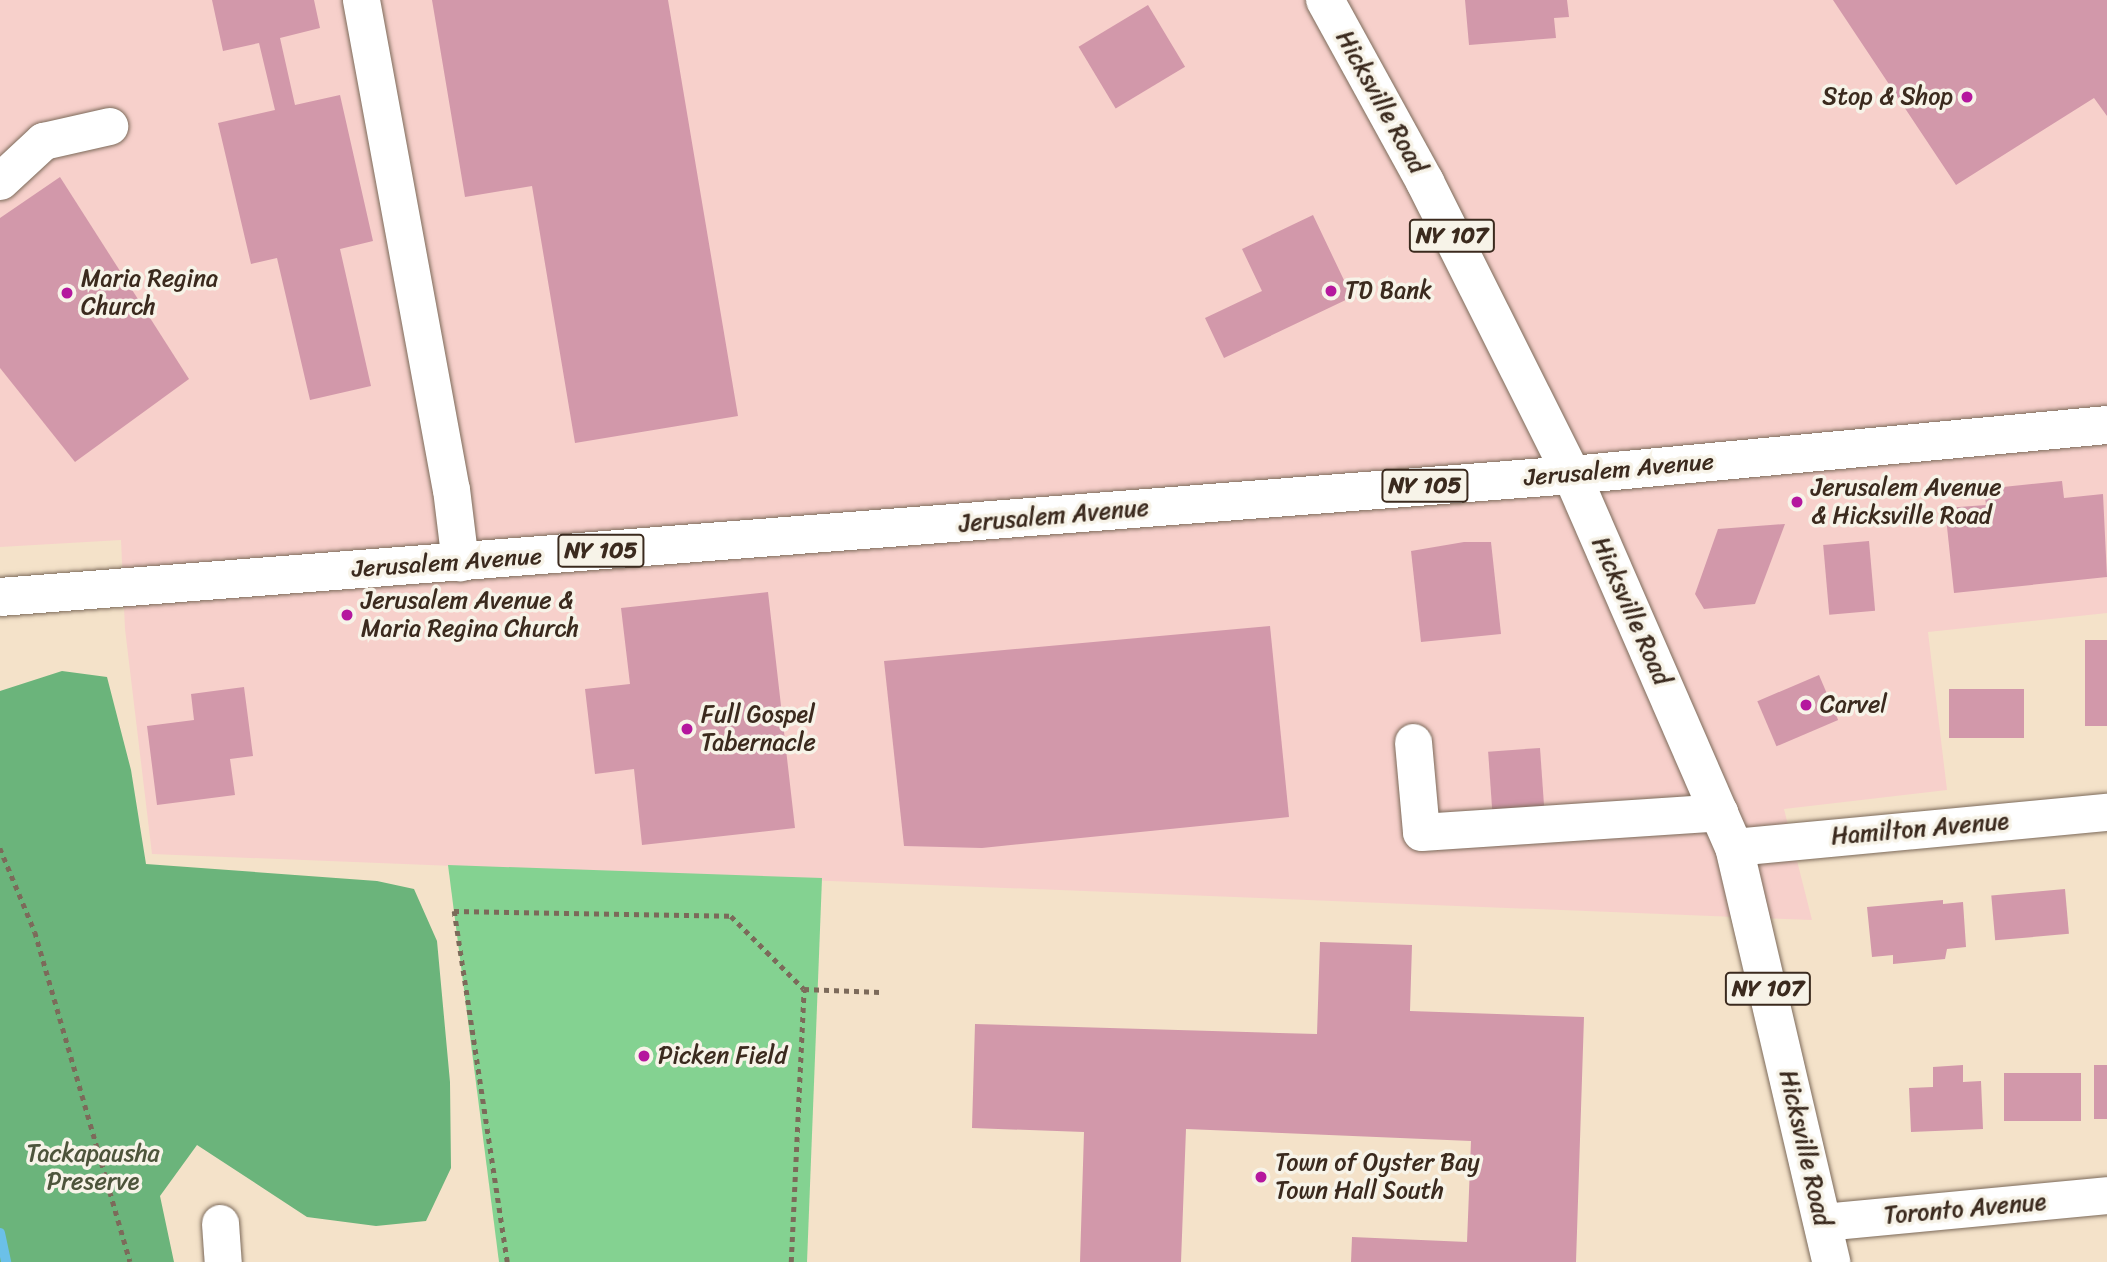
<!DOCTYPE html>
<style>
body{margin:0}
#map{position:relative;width:2107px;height:1262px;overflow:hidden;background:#f4e2c9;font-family:Sriracha,sans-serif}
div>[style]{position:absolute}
.built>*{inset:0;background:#f7d0cb}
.green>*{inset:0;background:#84d291}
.forest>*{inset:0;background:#6bb47b}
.stream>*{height:10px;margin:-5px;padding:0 5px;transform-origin:5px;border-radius:5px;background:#6bc0e8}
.building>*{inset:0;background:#d298aa;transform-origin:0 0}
.path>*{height:4.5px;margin-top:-2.25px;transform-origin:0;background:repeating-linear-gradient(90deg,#7c6a5a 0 5px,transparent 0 10px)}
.roads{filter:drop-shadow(0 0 2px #7c6a5a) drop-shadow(0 0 2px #7c6a5a)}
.minor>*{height:37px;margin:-18.5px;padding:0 18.5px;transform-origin:18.5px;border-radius:18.5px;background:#fff}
.major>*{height:38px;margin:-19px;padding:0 19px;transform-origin:19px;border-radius:19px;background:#fff}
.dots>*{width:19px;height:19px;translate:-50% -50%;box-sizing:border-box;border:4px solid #f7f3e8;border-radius:50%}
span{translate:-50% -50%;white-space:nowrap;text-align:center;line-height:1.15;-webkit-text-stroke:7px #f7f3e8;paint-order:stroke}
.shield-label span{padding:2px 5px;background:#f7f3e8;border:2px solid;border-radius:5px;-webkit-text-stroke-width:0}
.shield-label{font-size:23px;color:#3b2a1e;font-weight:700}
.poi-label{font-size:24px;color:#3b2a1e}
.right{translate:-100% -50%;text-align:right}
.left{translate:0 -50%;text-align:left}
.street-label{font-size:24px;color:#3b2a1e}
.park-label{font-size:24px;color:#4d543b}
</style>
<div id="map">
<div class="built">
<div style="clip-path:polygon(0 0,2107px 0,2107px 613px,1928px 632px,1947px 790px,1784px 809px,1812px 920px,152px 854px,125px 629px,121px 540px,0 547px)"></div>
</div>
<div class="green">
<div style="clip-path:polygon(448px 865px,822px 878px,807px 1262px,499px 1262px)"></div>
</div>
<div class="forest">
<div style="clip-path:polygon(62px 671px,107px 677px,131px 770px,146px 864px,377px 881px,414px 889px,437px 941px,450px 1082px,451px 1168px,426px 1221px,376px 1226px,307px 1217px,197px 1145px,160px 1196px,174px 1262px,0 1262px,0 691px)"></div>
</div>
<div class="stream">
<div style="left:0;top:1233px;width:30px;rotate:78deg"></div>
</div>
<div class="building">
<div style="clip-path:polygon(212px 0,314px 0,320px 28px,280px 38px,295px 105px,340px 95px,373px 241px,340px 249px,371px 386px,310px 400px,277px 258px,251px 264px,218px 123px,275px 110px,259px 43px,223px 51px)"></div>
<div style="clip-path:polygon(432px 0,668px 0,738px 416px,575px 443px,532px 186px,465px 197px)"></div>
<div style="clip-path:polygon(1465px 0,1567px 0,1569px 17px,1554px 18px,1556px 38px,1469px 45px)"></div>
<div style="clip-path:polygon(1833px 0,2107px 0,2107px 116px,2094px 98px,1956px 185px)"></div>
<div style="left:1148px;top:5px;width:72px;height:81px;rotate:59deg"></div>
<div style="clip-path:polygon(60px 177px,189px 379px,75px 462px,0 368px,0 218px)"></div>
<div style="clip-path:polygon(1313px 215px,1352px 297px,1224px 358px,1205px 318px,1262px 291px,1242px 249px)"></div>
<div style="clip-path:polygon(2062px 481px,2064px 498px,2103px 494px,2107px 577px,1954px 593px,1945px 508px,1986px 505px,1984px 489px)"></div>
<div style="clip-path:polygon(1785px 524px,1755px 604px,1704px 609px,1695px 594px,1718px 529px)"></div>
<div style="left:1869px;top:541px;width:70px;height:46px;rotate:85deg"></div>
<div style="clip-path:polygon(1464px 542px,1491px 542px,1501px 634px,1421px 642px,1411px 551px)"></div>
<div style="clip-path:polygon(768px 592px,795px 828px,642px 845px,634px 769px,595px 774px,585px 689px,630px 684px,621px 608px)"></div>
<div style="clip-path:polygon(1270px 626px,1289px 817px,982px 848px,904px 846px,884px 661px)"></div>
<div style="left:2107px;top:640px;width:86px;height:22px;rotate:90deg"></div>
<div style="left:1819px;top:675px;width:49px;height:67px;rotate:67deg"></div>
<div style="clip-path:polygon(244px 687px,253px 756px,230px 759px,235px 795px,157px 805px,147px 726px,194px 720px,191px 694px)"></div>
<div style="left:1949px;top:689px;width:75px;height:49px"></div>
<div style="left:1540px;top:748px;width:95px;height:52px;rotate:86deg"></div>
<div style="left:2065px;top:889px;width:45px;height:74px;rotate:85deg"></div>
<div style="clip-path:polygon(1943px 900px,1943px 904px,1963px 902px,1966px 947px,1947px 949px,1945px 959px,1893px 964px,1893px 955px,1872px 957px,1867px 907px)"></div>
<div style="clip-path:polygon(1320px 942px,1412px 945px,1410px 1011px,1584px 1017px,1576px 1262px,1351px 1262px,1352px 1237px,1467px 1242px,1471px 1141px,1186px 1129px,1181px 1262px,1080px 1262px,1084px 1132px,972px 1128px,975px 1024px,1317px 1034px)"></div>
<div style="clip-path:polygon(1963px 1065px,1963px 1082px,1981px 1081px,1983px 1129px,1911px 1132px,1909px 1088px,1933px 1087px,1933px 1067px)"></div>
<div style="left:2094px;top:1065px;width:13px;height:54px"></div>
<div style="left:2081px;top:1073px;width:48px;height:77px;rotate:90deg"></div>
</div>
<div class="path">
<div style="left:0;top:848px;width:91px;rotate:67.4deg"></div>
<div style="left:35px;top:932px;width:343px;rotate:73.9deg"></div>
<div style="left:507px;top:1262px;width:355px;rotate:-98.6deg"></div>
<div style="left:454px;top:911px;width:277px;rotate:1deg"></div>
<div style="left:731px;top:916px;width:103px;rotate:45deg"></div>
<div style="left:804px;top:989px;width:76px;rotate:2.3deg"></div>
<div style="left:791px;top:1262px;width:273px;rotate:-87.3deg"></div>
</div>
<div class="roads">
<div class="minor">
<div style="left:361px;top:0;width:497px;rotate:79.6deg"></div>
<div style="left:451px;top:489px;width:74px;rotate:83deg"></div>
<div style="left:0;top:181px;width:59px;rotate:-42.9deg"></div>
<div style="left:43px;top:141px;width:68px;rotate:-12.8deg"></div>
<div style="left:1413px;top:742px;width:90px;rotate:84.9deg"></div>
<div style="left:1421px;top:832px;width:299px;rotate:-3.8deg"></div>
<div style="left:1734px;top:847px;width:375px;rotate:-5.4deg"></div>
<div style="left:1823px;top:1222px;width:285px;rotate:-5.4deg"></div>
<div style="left:220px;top:1223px;width:39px;rotate:86deg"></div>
</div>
<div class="major">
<div style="left:1325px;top:0;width:208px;rotate:61.2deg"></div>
<div style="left:1425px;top:182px;width:328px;rotate:63.4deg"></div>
<div style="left:1572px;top:475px;width:406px;rotate:66.5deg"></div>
<div style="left:1734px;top:847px;width:426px;rotate:76.8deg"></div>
<div style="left:0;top:597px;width:1577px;rotate:-4.44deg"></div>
<div style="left:1572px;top:475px;width:537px;rotate:-5.34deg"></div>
</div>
</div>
<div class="dots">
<div style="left:1967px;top:97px;background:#b5179e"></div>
<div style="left:1331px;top:291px;background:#b5179e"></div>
<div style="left:67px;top:293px;background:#b5179e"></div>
<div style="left:1797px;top:502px;background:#b5179e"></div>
<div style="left:347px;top:615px;background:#b5179e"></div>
<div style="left:1806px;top:705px;background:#b5179e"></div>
<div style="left:687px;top:729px;background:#b5179e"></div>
<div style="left:644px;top:1056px;background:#b5179e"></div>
<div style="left:1261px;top:1177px;background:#b5179e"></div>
</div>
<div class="shield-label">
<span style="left:1452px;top:236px">NY 107</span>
<span style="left:1425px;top:486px">NY 105</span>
<span style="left:601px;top:551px">NY 105</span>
<span style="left:1768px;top:989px">NY 107</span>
</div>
<div class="poi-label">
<span class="right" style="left:1953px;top:97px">Stop &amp; Shop</span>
<span class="left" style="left:81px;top:293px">Maria Regina<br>Church</span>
<span class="left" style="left:1345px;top:291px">TD Bank</span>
<span class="left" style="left:1811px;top:502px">Jerusalem Avenue<br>&amp; Hicksville Road</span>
<span class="left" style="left:361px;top:615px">Jerusalem Avenue &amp;<br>Maria Regina Church</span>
<span class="left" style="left:1820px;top:705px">Carvel</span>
<span class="left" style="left:701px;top:729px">Full Gospel<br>Tabernacle</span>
<span class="left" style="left:658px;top:1056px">Picken Field</span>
<span class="left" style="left:1275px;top:1177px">Town of Oyster Bay<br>Town Hall South</span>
</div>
<div class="street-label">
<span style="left:1381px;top:102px;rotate:61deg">Hicksville Road</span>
<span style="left:1619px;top:470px;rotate:-5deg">Jerusalem Avenue</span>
<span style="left:1054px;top:516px;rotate:-5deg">Jerusalem Avenue</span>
<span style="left:447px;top:563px;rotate:-4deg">Jerusalem Avenue</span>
<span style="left:1631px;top:611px;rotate:66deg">Hicksville Road</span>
<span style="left:1920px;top:829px;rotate:-5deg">Hamilton Avenue</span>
<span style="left:1805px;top:1148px;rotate:77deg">Hicksville Road</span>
<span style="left:1965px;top:1209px;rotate:-5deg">Toronto Avenue</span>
</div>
<div class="park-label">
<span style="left:93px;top:1168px">Tackapausha<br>Preserve</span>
</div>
</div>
